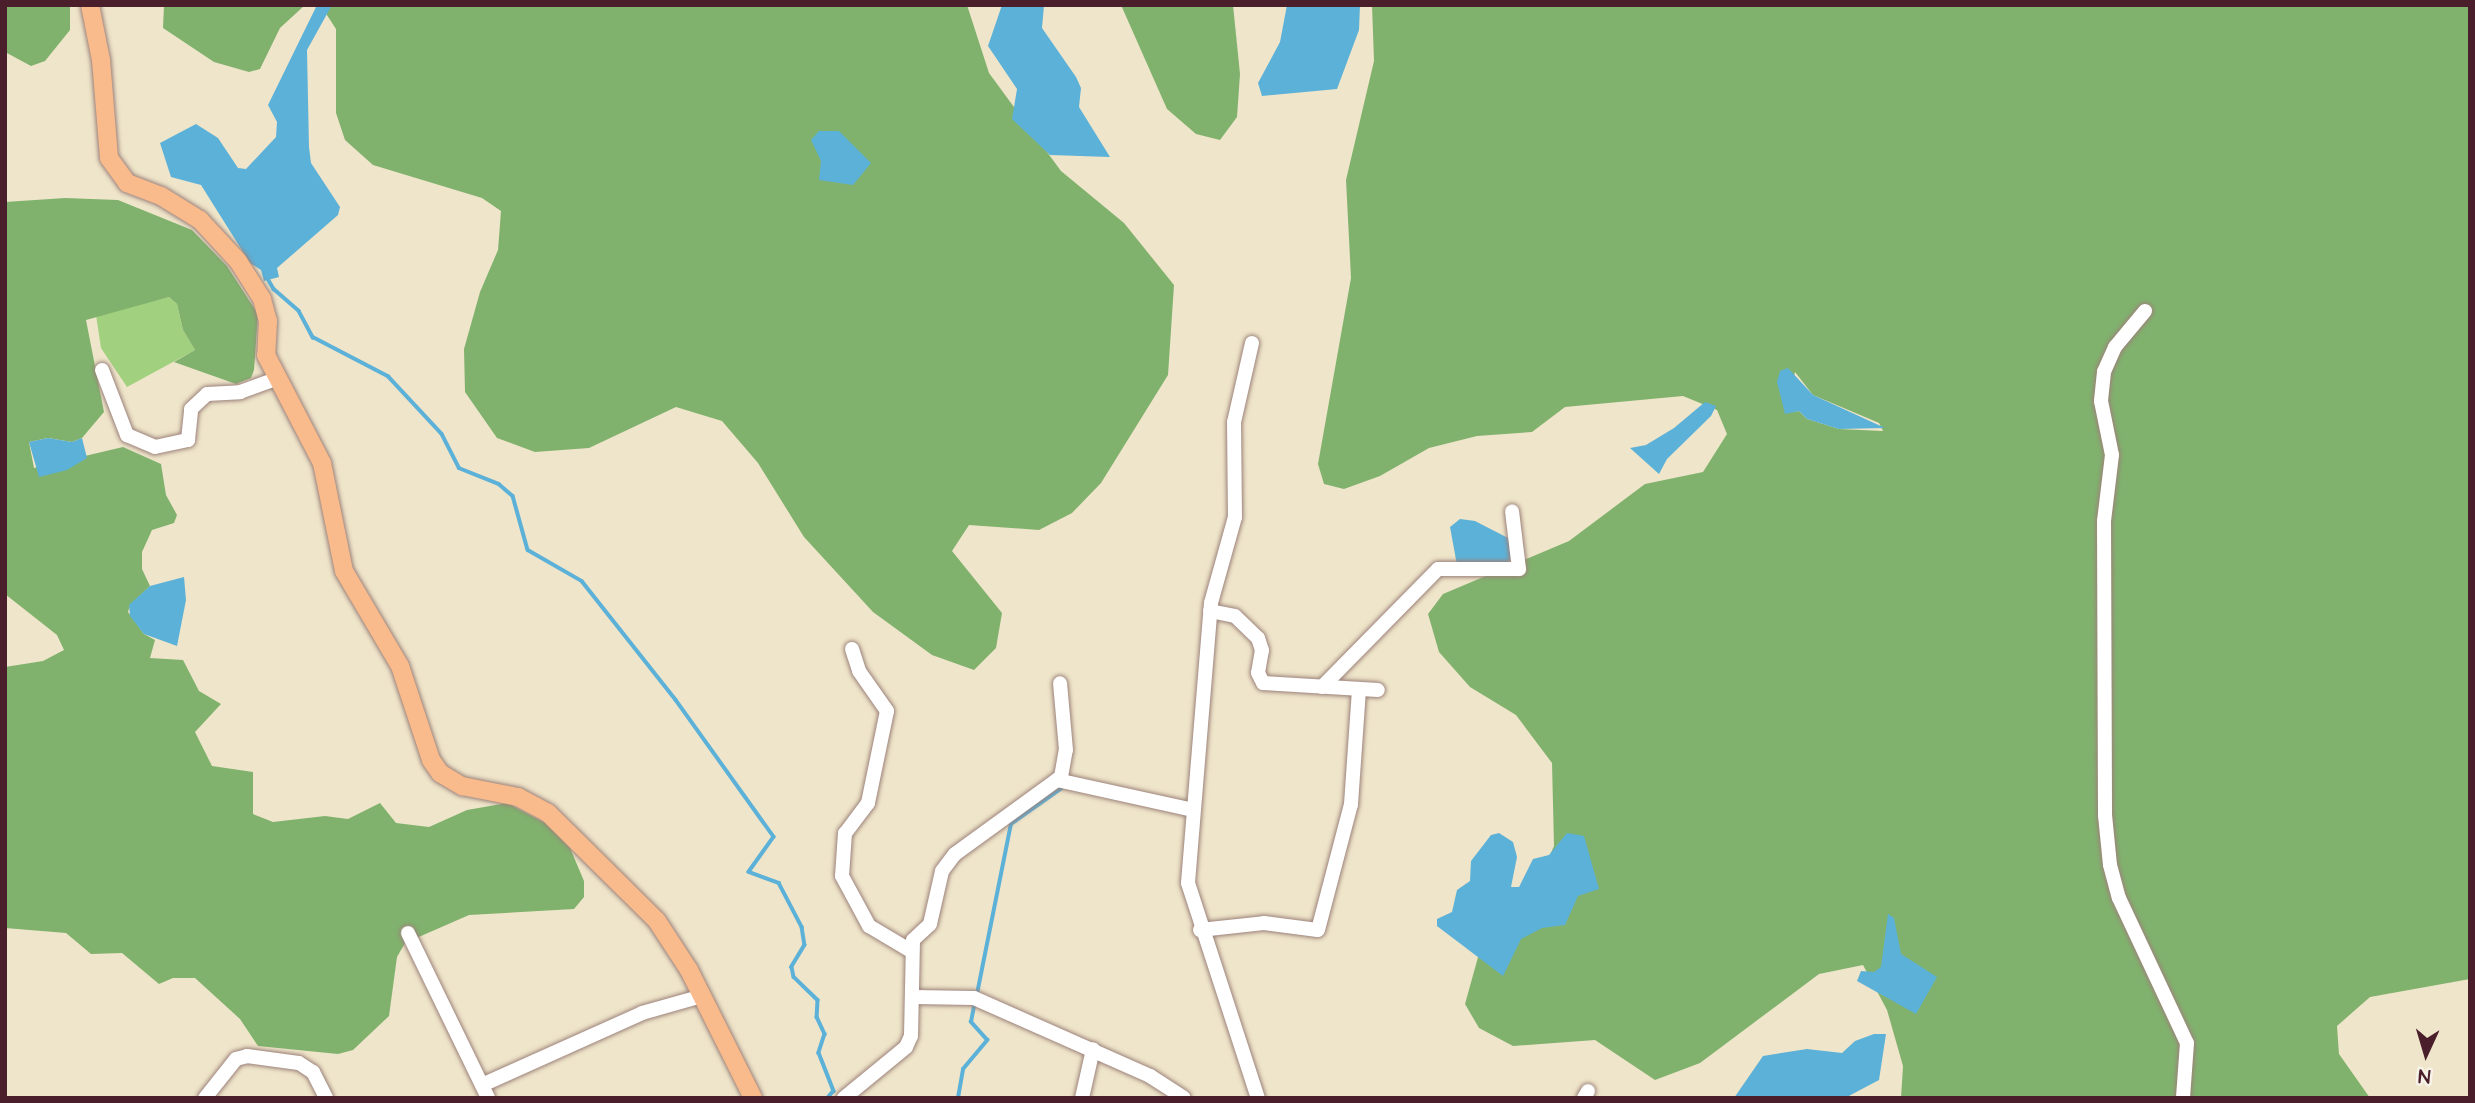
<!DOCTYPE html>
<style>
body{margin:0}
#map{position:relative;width:2475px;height:1103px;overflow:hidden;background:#efe5ca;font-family:"Architects Daughter",sans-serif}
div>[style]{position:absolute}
.green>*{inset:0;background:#a1d07f}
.forest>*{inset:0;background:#80b26e}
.water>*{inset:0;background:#5cb1d8}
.stream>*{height:3.5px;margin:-1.75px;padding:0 1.75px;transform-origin:1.75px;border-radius:1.75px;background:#5cb1d8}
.roads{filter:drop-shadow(0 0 2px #9c827a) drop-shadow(0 0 2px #9c827a)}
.minor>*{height:14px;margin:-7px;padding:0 7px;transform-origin:7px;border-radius:7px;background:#fff}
.major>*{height:18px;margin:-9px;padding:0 9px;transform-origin:9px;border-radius:9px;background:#fabb8c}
span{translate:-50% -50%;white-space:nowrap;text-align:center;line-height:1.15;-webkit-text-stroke:7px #f7f3e8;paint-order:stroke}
.frame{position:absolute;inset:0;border:7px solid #4a1f2b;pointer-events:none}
.north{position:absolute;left:2391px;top:1019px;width:70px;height:70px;-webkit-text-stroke:5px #f7f3e8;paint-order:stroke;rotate:184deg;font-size:19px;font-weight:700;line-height:28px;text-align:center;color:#4a1f2b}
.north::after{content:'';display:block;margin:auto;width:24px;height:32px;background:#4a1f2b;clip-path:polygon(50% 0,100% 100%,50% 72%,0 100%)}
</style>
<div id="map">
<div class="green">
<div style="clip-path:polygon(169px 297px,177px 304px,183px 330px,195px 350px,127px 387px,101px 348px,96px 315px)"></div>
</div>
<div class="forest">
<div style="clip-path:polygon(5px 5px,70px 5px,70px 30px,45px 61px,31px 66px,5px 52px)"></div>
<div style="clip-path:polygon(164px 5px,305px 5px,280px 28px,260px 69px,249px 72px,214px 62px,163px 28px)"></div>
<div style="clip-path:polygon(311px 5px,967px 5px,989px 73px,1061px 171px,1124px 223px,1174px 285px,1168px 375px,1101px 483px,1072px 513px,1039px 530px,969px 525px,952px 551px,1002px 613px,996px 648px,974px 670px,932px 655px,873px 612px,804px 537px,758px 463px,722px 421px,676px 407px,589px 448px,535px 452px,497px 438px,465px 392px,464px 349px,480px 292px,498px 250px,501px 211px,482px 198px,373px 165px,345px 140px,336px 113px,336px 29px,325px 12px)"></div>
<div style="clip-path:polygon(1121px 5px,1233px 5px,1240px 74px,1237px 117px,1220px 140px,1196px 134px,1167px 109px)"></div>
<div style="clip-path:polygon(evenodd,1372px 5px,2470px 5px,2470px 979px,2370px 997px,2337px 1026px,2339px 1054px,2370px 1098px,1901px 1098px,1903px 1066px,1887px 1010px,1863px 965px,1819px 974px,1700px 1063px,1655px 1080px,1595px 1040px,1513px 1046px,1479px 1028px,1465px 1004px,1480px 950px,1536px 887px,1554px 846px,1552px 763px,1516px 715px,1470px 687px,1439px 652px,1428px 614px,1443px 594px,1569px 541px,1645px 484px,1703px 472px,1727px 434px,1717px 410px,1683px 396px,1565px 407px,1532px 432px,1477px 436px,1429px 448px,1380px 476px,1344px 489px,1324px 484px,1318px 464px,1351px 278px,1346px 180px,1374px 61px,1372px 5px,1795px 372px,1813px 395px,1879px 423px,1883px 431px,1839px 429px,1807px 419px,1799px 411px,1786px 413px,1795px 372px)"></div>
<div style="clip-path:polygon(65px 198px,118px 200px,192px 230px,227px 266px,258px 314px,254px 370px,251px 378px,236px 384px,174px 362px,195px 350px,183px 330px,177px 304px,169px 297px,86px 320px,104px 412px,82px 438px,72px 442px,48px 438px,29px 442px,34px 468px,123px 447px,161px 464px,166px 495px,177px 515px,174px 523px,152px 530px,142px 552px,142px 569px,150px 586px,130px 605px,128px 612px,144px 634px,155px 640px,150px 658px,183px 660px,199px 691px,221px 704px,195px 732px,212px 766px,253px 772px,253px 814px,273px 822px,325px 816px,348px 819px,380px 803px,396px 823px,429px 827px,467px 810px,507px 803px,545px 823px,570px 848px,584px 881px,584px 897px,574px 909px,469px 915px,405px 943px,397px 957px,389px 1016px,353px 1050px,338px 1054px,258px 1046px,240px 1019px,195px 978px,173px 978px,159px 984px,122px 953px,91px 954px,66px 933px,5px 928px,5px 667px,43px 661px,64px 650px,57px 635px,5px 594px,5px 202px)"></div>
</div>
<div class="water">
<div style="clip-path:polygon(317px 5px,332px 5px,307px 50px,309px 147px,311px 163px,340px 207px,338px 215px,277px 268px,279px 277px,264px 281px,261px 270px,250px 263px,201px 185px,171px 177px,160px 143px,196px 124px,218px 138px,238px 168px,246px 169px,276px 137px,277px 122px,268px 105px)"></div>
<div style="clip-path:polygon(1002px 5px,1044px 5px,1042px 28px,1076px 77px,1081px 88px,1079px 107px,1110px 157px,1050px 155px,1012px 119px,1017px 89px,988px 46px)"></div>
<div style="clip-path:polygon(1287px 5px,1360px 5px,1359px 30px,1337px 89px,1262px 96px,1258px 83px,1280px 42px)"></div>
<div style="clip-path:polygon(819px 131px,839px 131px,871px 163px,853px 185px,819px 180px,821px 161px,811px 140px)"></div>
<div style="clip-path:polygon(1788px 368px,1813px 395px,1885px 428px,1839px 429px,1807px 419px,1799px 411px,1785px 414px,1777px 382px,1780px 371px)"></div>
<div style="clip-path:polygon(1705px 402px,1716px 406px,1711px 416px,1667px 459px,1659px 474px,1630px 448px,1646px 445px,1674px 428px)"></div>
<div style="clip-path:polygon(48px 438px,72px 442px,82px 438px,87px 458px,67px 470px,39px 477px,29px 442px)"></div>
<div style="clip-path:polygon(1460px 519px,1475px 521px,1508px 538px,1513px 556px,1505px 565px,1457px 565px,1450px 527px)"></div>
<div style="clip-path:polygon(184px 577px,186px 600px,177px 646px,144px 634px,130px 616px,129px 605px,150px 586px)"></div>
<div style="clip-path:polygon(1499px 833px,1513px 842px,1517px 857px,1511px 887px,1519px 887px,1533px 859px,1549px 855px,1567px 833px,1584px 836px,1599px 889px,1578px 896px,1565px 925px,1542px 928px,1521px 939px,1503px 976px,1437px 926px,1437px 919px,1452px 912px,1457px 890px,1470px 881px,1471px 861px,1491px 835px)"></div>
<div style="clip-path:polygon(1888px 914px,1894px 918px,1901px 954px,1937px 977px,1916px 1014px,1857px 981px,1861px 971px,1874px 972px,1881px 967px)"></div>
<div style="clip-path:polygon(1874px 1034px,1886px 1034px,1879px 1080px,1845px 1098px,1734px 1098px,1763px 1056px,1807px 1049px,1842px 1053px,1855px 1041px)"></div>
</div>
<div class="stream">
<div style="left:267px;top:277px;width:14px;rotate:60deg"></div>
<div style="left:274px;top:289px;width:33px;rotate:41deg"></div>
<div style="left:299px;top:311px;width:30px;rotate:62deg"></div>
<div style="left:313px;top:337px;width:85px;rotate:27.5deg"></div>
<div style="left:388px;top:376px;width:79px;rotate:47deg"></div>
<div style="left:442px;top:434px;width:38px;rotate:63deg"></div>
<div style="left:459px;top:468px;width:43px;rotate:21.8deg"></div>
<div style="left:499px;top:484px;width:18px;rotate:41deg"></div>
<div style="left:513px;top:496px;width:56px;rotate:74.5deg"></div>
<div style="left:528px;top:550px;width:62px;rotate:29.9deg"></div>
<div style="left:582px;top:581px;width:152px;rotate:51.7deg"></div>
<div style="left:676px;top:700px;width:168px;rotate:54.4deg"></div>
<div style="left:774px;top:837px;width:43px;rotate:125.5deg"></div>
<div style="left:749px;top:872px;width:32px;rotate:20deg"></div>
<div style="left:779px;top:883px;width:50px;rotate:62.4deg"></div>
<div style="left:802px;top:927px;width:18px;rotate:81deg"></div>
<div style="left:805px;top:945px;width:26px;rotate:121deg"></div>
<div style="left:792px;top:967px;width:10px;rotate:79deg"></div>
<div style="left:794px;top:977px;width:33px;rotate:44deg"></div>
<div style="left:818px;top:1000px;width:17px;rotate:93deg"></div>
<div style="left:817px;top:1017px;width:19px;rotate:65deg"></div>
<div style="left:825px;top:1034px;width:20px;rotate:108deg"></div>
<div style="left:819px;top:1053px;width:41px;rotate:68.5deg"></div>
<div style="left:834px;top:1091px;width:9px;rotate:131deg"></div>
<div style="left:977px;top:994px;width:173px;rotate:-78.7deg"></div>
<div style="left:1011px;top:824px;width:62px;rotate:-35.2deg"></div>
<div style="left:958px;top:1098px;width:29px;rotate:-80deg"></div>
<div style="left:963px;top:1069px;width:38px;rotate:-50deg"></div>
<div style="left:987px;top:1040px;width:24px;rotate:-132deg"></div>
<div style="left:971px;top:1022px;width:20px;rotate:-79deg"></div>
</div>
<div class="roads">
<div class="minor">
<div style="left:2145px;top:311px;width:47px;rotate:129.8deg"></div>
<div style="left:2115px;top:347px;width:27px;rotate:114deg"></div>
<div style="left:2104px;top:372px;width:29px;rotate:96deg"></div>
<div style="left:2101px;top:401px;width:55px;rotate:78.5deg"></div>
<div style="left:2112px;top:455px;width:66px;rotate:96.9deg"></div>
<div style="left:2104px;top:521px;width:294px;rotate:89.8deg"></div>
<div style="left:2105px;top:815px;width:50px;rotate:84.3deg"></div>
<div style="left:2110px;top:865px;width:34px;rotate:75deg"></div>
<div style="left:2119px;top:898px;width:160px;rotate:64.9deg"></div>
<div style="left:2187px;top:1043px;width:55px;rotate:94.2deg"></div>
<div style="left:1252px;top:343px;width:81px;rotate:102.8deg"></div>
<div style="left:1234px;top:422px;width:95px;rotate:89.4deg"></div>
<div style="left:1235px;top:517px;width:89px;rotate:105.6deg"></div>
<div style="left:1211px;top:603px;width:281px;rotate:94.7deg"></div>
<div style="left:1188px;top:883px;width:226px;rotate:72deg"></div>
<div style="left:102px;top:370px;width:70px;rotate:69deg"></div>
<div style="left:127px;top:435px;width:30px;rotate:23deg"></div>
<div style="left:155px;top:447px;width:34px;rotate:-12deg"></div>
<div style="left:188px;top:440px;width:31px;rotate:-84deg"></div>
<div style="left:191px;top:409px;width:22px;rotate:-43deg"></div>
<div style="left:207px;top:394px;width:33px;rotate:-3deg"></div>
<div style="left:240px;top:392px;width:38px;rotate:-20deg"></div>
<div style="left:1210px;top:611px;width:25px;rotate:11deg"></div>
<div style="left:1235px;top:616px;width:32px;rotate:44deg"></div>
<div style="left:1258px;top:638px;width:13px;rotate:72deg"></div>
<div style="left:1262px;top:650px;width:23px;rotate:100deg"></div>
<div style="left:1258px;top:673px;width:11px;rotate:63deg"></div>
<div style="left:1263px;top:683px;width:115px;rotate:3.5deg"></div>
<div style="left:852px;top:649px;width:23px;rotate:72deg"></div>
<div style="left:859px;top:671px;width:49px;rotate:55deg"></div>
<div style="left:887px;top:711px;width:94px;rotate:101.7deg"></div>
<div style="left:868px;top:803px;width:38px;rotate:127deg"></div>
<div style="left:845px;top:833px;width:43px;rotate:94deg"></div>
<div style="left:842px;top:876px;width:57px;rotate:61.6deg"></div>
<div style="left:869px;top:926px;width:49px;rotate:30.8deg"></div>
<div style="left:1322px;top:687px;width:165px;rotate:-45.5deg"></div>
<div style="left:1438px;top:569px;width:81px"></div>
<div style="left:1519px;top:569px;width:58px;rotate:-96.9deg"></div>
<div style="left:1057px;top:780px;width:139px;rotate:12.4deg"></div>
<div style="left:1200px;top:930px;width:64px;rotate:-6.2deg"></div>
<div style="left:1264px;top:923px;width:54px;rotate:7.4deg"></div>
<div style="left:1318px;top:930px;width:130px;rotate:-75.3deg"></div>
<div style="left:1351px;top:804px;width:115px;rotate:-86deg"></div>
<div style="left:408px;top:933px;width:183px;rotate:64.1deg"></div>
<div style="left:914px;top:997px;width:60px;rotate:1deg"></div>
<div style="left:974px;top:998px;width:193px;rotate:23.9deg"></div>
<div style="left:1150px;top:1076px;width:40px;rotate:32.9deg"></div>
<div style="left:482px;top:1085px;width:175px;rotate:-24.2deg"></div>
<div style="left:642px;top:1013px;width:62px;rotate:-15.8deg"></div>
<div style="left:205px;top:1098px;width:50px;rotate:-51.5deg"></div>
<div style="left:236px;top:1059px;width:11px;rotate:-15deg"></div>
<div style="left:247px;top:1056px;width:52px;rotate:7.7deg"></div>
<div style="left:299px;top:1063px;width:17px;rotate:33deg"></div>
<div style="left:313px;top:1072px;width:29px;rotate:63deg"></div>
<div style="left:844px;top:1098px;width:80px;rotate:-39.4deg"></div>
<div style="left:906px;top:1047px;width:12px;rotate:-66deg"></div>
<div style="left:911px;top:1036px;width:96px;rotate:-88.8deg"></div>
<div style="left:913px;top:940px;width:23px;rotate:-43deg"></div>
<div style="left:930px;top:924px;width:54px;rotate:-77.2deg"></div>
<div style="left:942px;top:871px;width:21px;rotate:-53deg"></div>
<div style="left:955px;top:854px;width:131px;rotate:-36deg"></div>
<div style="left:1061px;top:777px;width:27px;rotate:-80deg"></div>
<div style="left:1066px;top:750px;width:67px;rotate:-95.1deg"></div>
<div style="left:1082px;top:1098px;width:50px;rotate:-77.3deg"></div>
<div style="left:1584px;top:1098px;width:8px;rotate:-60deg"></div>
</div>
<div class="major">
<div style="left:90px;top:5px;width:56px;rotate:78.7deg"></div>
<div style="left:101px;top:60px;width:98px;rotate:85.3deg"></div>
<div style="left:109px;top:158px;width:31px;rotate:54deg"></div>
<div style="left:127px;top:183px;width:36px;rotate:21deg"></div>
<div style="left:161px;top:196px;width:46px;rotate:31.6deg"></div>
<div style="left:200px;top:220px;width:56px;rotate:47.2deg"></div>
<div style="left:238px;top:261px;width:45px;rotate:57.7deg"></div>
<div style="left:262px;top:299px;width:23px;rotate:75deg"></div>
<div style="left:268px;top:321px;width:34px;rotate:93deg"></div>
<div style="left:266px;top:355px;width:122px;rotate:62.6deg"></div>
<div style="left:322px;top:463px;width:110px;rotate:78.5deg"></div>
<div style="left:344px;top:571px;width:110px;rotate:59.5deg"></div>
<div style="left:400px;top:666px;width:99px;rotate:71.7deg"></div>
<div style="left:431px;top:760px;width:16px;rotate:55deg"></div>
<div style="left:440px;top:773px;width:26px;rotate:31deg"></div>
<div style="left:462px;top:786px;width:57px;rotate:11.1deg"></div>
<div style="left:518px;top:797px;width:34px;rotate:28deg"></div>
<div style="left:548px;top:813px;width:153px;rotate:44.7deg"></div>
<div style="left:657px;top:921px;width:59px;rotate:56.9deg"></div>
<div style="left:689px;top:970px;width:143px;rotate:63.4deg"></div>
</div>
</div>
<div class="frame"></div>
<div class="north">N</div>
</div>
